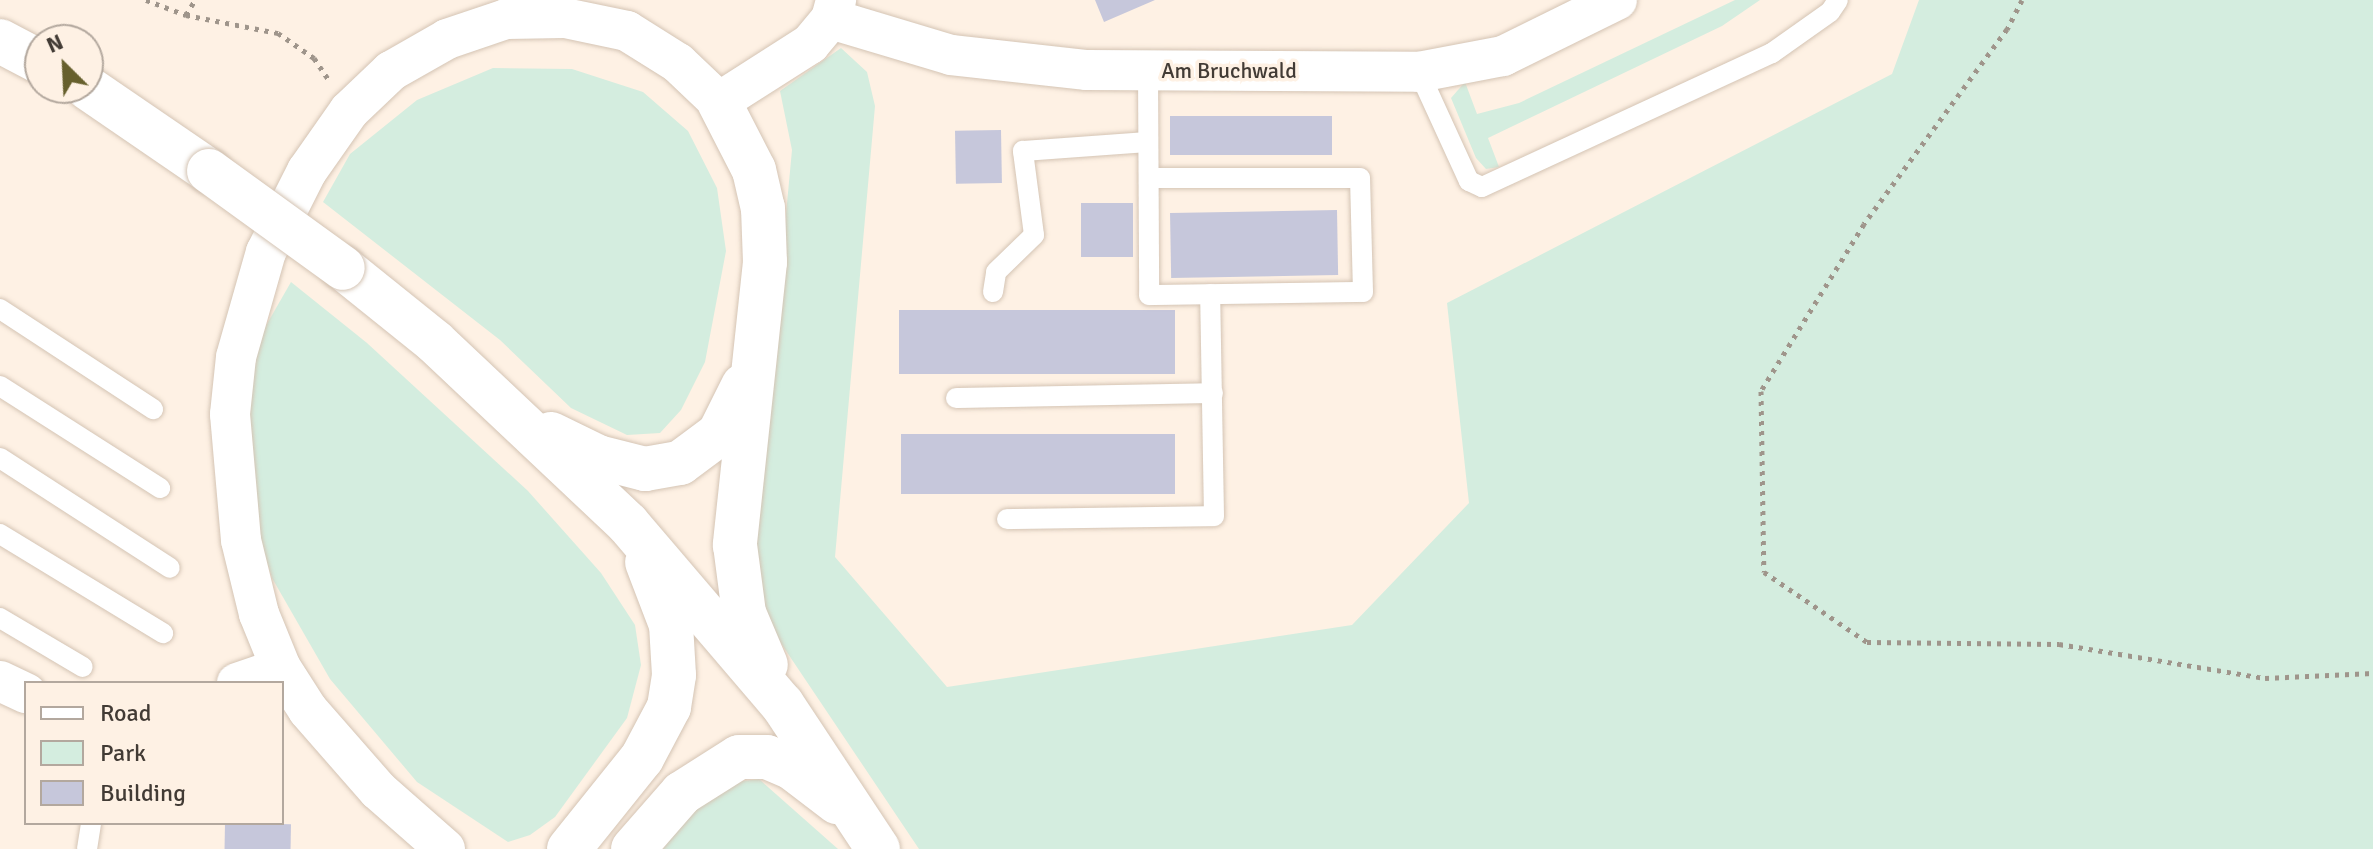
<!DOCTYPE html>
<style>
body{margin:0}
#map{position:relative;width:2373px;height:849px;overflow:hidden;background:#fef1e4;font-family:Signika,sans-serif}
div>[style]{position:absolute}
.green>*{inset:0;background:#d4eddf}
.building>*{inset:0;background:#c6c7db;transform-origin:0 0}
.path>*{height:5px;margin-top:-2.5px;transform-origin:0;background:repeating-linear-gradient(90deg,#9f958b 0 4px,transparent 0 10px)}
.roads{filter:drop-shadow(0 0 2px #d4c4b4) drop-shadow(0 0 2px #d4c4b4)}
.lane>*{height:20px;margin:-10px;padding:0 10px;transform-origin:10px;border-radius:10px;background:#fff}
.street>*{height:40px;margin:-20px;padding:0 20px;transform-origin:20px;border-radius:20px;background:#fff}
.secondary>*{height:44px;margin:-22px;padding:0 22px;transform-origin:22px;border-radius:22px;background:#fff}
.bridges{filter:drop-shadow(0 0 2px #d4c4b4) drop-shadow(0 0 2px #d4c4b4)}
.secondary-bridge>*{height:44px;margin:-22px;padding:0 22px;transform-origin:22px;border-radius:22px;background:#fff}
span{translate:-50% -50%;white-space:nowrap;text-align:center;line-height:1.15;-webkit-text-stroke:7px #fef1e4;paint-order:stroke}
.street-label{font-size:22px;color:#423b35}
.legend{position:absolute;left:24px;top:681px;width:260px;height:144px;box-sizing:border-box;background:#fef1e4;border:2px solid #b3a89e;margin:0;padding:10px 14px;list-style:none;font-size:24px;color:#423b35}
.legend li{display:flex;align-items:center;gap:16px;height:40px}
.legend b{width:40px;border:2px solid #b3a89e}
.north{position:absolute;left:24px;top:24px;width:80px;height:80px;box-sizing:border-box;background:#fef1e4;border:2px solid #b3a89e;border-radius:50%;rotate:336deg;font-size:22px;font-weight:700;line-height:32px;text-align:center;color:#423b35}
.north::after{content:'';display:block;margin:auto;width:28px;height:36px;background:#67602d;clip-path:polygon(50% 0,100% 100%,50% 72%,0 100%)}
</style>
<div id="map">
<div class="green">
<div style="clip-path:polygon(1735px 0,1760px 0,1722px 26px,1488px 138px,1499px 167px,1486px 169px,1476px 158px,1451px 98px,1465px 82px,1477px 114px,1519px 103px)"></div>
<div style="clip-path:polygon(1919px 0,2373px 0,2373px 849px,919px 849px,750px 597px,792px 150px,780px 91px,841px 48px,867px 72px,875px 106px,835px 557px,947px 687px,1352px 625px,1469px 503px,1447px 303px,1892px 74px)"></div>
<div style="clip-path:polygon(493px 68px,572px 69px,643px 92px,688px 131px,717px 188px,726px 251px,705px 362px,681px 410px,660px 433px,627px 435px,571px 408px,500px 340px,323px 202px,350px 154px,417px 100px)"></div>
<div style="clip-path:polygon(291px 282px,367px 343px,528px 491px,601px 573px,635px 625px,641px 665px,627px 718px,555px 817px,530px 835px,508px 842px,417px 782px,330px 679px,272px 578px,248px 503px,246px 418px,260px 336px)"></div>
<div style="clip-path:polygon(759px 779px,838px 849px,663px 849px,684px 820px,728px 783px)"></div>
</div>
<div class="building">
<div style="clip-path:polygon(1095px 0,1155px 0,1104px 22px)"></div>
<div style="left:1332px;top:116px;width:39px;height:162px;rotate:90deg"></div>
<div style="left:1001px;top:130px;width:53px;height:46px;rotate:89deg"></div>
<div style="left:1081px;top:203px;width:52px;height:54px"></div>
<div style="left:1337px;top:210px;width:65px;height:167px;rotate:89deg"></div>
<div style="left:899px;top:310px;width:276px;height:64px"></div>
<div style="left:901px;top:434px;width:274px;height:60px"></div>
<div style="left:225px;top:823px;width:66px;height:26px;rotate:1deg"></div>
</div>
<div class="path">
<div style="left:146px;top:0;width:43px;rotate:20.6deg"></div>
<div style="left:186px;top:15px;width:94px;rotate:11.1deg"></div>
<div style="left:278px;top:33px;width:44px;rotate:34.8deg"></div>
<div style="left:314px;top:58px;width:27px;rotate:56deg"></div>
<div style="left:2022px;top:0;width:33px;rotate:117deg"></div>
<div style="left:2007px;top:29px;width:242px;rotate:126.3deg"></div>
<div style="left:1864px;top:224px;width:196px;rotate:121.7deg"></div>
<div style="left:1761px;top:391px;width:181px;rotate:89.1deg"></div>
<div style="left:1764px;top:572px;width:125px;rotate:34.2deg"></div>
<div style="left:1867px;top:642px;width:192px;rotate:0.6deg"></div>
<div style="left:2059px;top:644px;width:209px;rotate:9.4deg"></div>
<div style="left:2265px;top:678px;width:108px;rotate:-2.7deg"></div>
<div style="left:186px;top:15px;width:17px;rotate:-59deg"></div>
</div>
<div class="roads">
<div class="lane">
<div style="left:1148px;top:70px;width:225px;rotate:89.7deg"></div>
<div style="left:1149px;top:295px;width:214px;rotate:-0.8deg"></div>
<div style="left:1363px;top:292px;width:114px;rotate:-91.5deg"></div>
<div style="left:1360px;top:178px;width:211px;rotate:180deg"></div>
<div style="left:1419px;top:72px;width:120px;rotate:65.4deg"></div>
<div style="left:1469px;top:181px;width:14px;rotate:25deg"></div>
<div style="left:1482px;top:187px;width:319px;rotate:-24.8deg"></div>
<div style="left:1772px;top:53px;width:71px;rotate:-35.3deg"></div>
<div style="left:1830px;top:12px;width:14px;rotate:-56deg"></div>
<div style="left:993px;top:292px;width:20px;rotate:-81deg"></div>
<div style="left:996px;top:272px;width:53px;rotate:-44.2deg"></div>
<div style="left:1034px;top:235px;width:85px;rotate:-97.5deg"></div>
<div style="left:1023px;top:151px;width:125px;rotate:-4.1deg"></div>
<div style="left:0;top:309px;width:183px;rotate:33.2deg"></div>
<div style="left:0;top:386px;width:190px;rotate:32.5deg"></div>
<div style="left:956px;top:398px;width:257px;rotate:-1.1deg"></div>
<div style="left:0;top:458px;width:202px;rotate:32.9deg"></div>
<div style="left:1007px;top:519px;width:207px;rotate:-0.8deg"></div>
<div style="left:1214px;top:516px;width:222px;rotate:-91deg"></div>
<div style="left:0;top:534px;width:191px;rotate:31.3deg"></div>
<div style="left:0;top:618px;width:96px;rotate:30.6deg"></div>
<div style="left:87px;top:849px;width:26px;rotate:-81deg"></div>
</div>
<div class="street">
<div style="left:831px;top:19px;width:125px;rotate:16.7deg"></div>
<div style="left:951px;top:55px;width:137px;rotate:6.3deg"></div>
<div style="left:1087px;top:70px;width:332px;rotate:0.3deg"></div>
<div style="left:1419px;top:72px;width:86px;rotate:-10.8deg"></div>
<div style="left:1503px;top:56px;width:127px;rotate:-26.2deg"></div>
<div style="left:0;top:681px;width:29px;rotate:25deg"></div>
<div style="left:237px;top:683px;width:46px;rotate:-18.8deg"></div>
<div style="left:445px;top:849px;width:89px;rotate:-138.6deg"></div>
<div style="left:378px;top:790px;width:106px;rotate:-131.2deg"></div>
<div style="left:308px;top:710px;width:50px;rotate:-122.7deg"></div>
<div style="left:281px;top:668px;width:58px;rotate:-112.2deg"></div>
<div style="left:259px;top:614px;width:76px;rotate:-103.7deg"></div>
<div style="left:241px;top:540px;width:126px;rotate:-95deg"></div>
<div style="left:230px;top:414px;width:57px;rotate:-84deg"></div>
<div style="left:236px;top:357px;width:109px;rotate:-74.1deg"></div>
<div style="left:266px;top:252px;width:91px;rotate:-63.2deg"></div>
<div style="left:307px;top:171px;width:73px;rotate:-55deg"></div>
<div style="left:349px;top:111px;width:58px;rotate:-43.6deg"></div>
<div style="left:391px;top:71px;width:64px;rotate:-29.7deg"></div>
<div style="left:447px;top:39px;width:62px;rotate:-18.7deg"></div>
<div style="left:506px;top:19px;width:59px;rotate:-1deg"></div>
<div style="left:565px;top:18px;width:63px;rotate:11.8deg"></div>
<div style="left:627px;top:31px;width:60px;rotate:32.1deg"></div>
<div style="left:678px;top:63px;width:57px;rotate:43.6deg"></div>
<div style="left:719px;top:102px;width:108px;rotate:-32.5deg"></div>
<div style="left:810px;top:44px;width:33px;rotate:-50deg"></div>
<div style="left:831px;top:19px;width:20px;rotate:-75deg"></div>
</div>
<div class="secondary">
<div style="left:0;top:41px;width:45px;rotate:27.7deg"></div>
<div style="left:88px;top:88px;width:147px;rotate:34.4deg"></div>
<div style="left:719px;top:102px;width:76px;rotate:62.8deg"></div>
<div style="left:754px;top:170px;width:39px;rotate:77deg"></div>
<div style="left:763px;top:208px;width:54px;rotate:87.9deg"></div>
<div style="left:765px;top:262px;width:285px;rotate:96.1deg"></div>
<div style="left:735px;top:545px;width:69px;rotate:82.5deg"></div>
<div style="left:744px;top:613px;width:56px;rotate:67.1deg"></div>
<div style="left:343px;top:268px;width:118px;rotate:38.8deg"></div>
<div style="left:435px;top:342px;width:265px;rotate:43.3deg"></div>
<div style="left:628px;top:524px;width:237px;rotate:49.5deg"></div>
<div style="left:782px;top:704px;width:174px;rotate:56.5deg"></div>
<div style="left:551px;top:434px;width:52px;rotate:26.1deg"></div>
<div style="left:598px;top:457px;width:49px;rotate:14.3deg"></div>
<div style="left:645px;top:469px;width:36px;rotate:-10deg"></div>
<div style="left:680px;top:463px;width:49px;rotate:-36.6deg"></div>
<div style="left:719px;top:434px;width:54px;rotate:-63.4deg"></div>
<div style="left:569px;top:849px;width:117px;rotate:-51.3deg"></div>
<div style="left:642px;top:758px;width:58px;rotate:-62.1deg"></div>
<div style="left:669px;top:707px;width:32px;rotate:-81deg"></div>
<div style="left:674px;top:675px;width:50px;rotate:-93.4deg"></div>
<div style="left:671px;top:625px;width:67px;rotate:-110.9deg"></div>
<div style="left:633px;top:849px;width:74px;rotate:-48.8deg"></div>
<div style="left:682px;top:793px;width:67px;rotate:-32.3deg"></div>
<div style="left:739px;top:757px;width:28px"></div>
<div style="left:767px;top:757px;width:26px;rotate:23deg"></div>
<div style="left:791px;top:767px;width:58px;rotate:37.3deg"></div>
</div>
</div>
<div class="bridges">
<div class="secondary-bridge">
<div style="left:209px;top:171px;width:165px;rotate:35.9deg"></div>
</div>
</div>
<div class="street-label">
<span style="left:1229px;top:71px">Am Bruchwald</span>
</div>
<ul class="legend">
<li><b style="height:10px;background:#fff"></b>Road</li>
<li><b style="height:22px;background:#d4eddf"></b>Park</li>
<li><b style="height:22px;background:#c6c7db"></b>Building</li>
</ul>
<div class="north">N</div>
</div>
